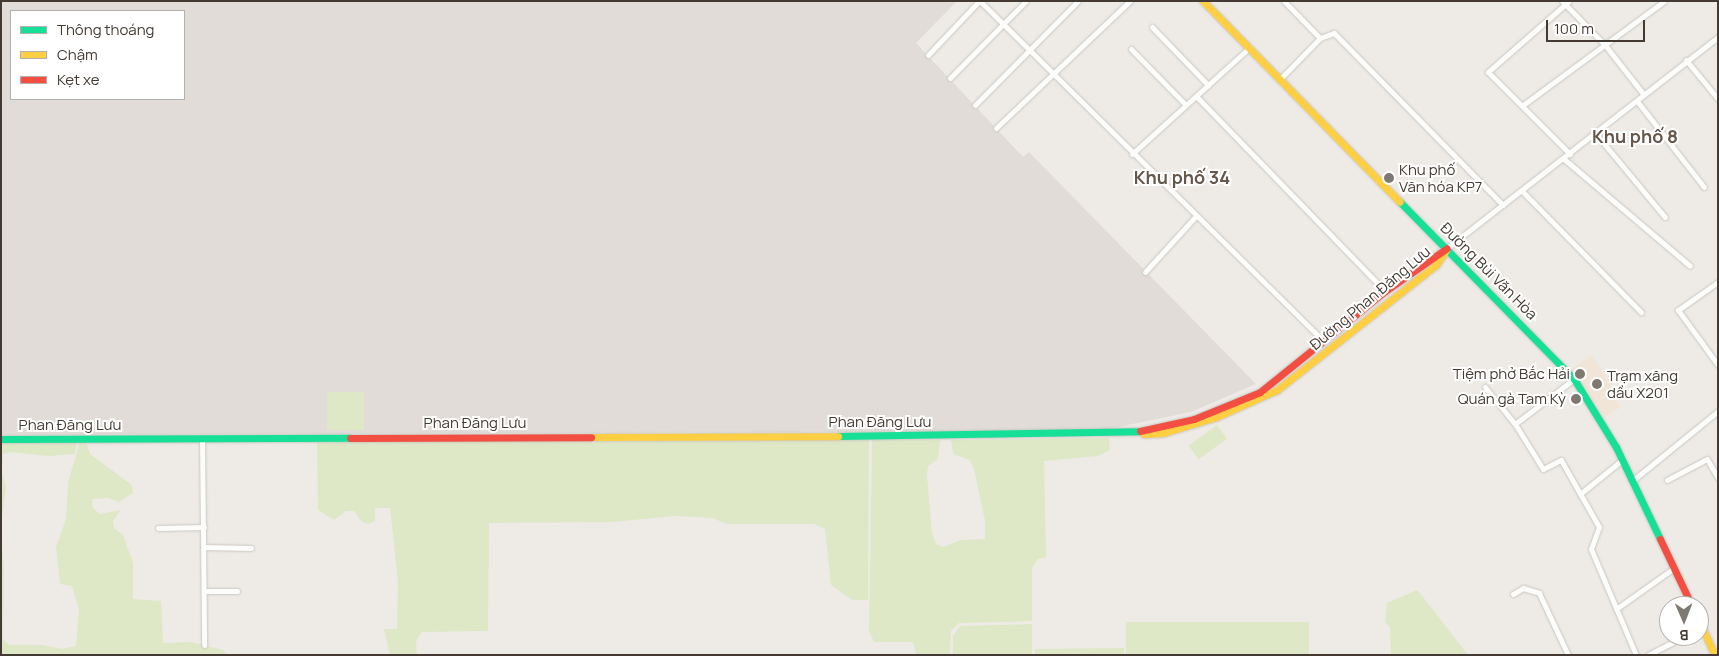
<!DOCTYPE html>
<meta charset="utf-8">
<style>
body{margin:0}
#map{position:relative;width:1719px;height:656px;overflow:hidden;background:#eeebe6;font-family:Manrope,sans-serif}
div>[style]{position:absolute}
.commercial>*{inset:0;background:#f1e5d8}
.industrial>*{inset:0;background:#e1dcd7}
.green>*{inset:0;background:#dee8c6;transform-origin:0 0}
.roads{filter:drop-shadow(0 0 1px #cac7c2) drop-shadow(0 0 1px #cac7c2)}
.street>*{height:5px;margin:-2.5px;padding:0 2.5px;transform-origin:2.5px;border-radius:2.5px;background:#fcfcfb}
.fast>*{height:7px;margin:-3.5px;padding:0 3.5px;transform-origin:3.5px;border-radius:3.5px;background:#16e098}
.slow>*{height:7px;margin:-3.5px;padding:0 3.5px;transform-origin:3.5px;border-radius:3.5px;background:#ffcf43}
.jam>*{height:7px;margin:-3.5px;padding:0 3.5px;transform-origin:3.5px;border-radius:3.5px;background:#f24e42}
.dots>*{width:14px;height:14px;translate:-50% -50%;box-sizing:border-box;border:2px solid #fff;border-radius:50%}
span{translate:-50% -50%;white-space:nowrap;text-align:center;line-height:1.15;-webkit-text-stroke:4px #fff;paint-order:stroke}
.poi-label{font-size:15px;color:#433b33}
.left{translate:0 -50%;text-align:left}
.right{translate:-100% -50%;text-align:right}
.street-label{font-size:15px;color:#433b33}
.quarter-label{font-size:18px;color:#65584b;font-weight:700}
.frame{position:absolute;inset:0;border:2px solid #433b33;pointer-events:none}
.legend{position:absolute;left:10px;top:10px;width:175px;height:90px;box-sizing:border-box;background:#fff;border:1px solid #b4b1ad;margin:0;padding:6px 9px;list-style:none;font-size:15px;color:#433b33}
.legend li{display:flex;align-items:center;gap:10px;height:25px}
.legend b{width:25px;border:1px solid #b4b1ad}
.north{position:absolute;left:1659px;top:596px;width:50px;height:50px;box-sizing:border-box;background:#fff;border:1px solid #b4b1ad;border-radius:50%;rotate:179deg;font-size:14px;font-weight:700;line-height:20px;text-align:center;color:#433b33}
.north::after{content:'';display:block;margin:auto;width:18px;height:22px;background:#7f7972;clip-path:polygon(50% 0,100% 100%,50% 72%,0 100%)}
.scale{position:absolute;left:1546px;top:20px;width:99px;height:22px;box-sizing:border-box;border:2px solid #433b33;border-top:0;padding-left:6px;font-size:15px;line-height:18px;white-space:nowrap;color:#433b33;-webkit-text-stroke:4px #fff;paint-order:stroke}
</style>
<div id="map">
<div class="commercial">
<div style="clip-path:polygon(1591px 355px,1617px 391px,1612px 395px,1621px 407px,1604px 418px,1572px 369px)"></div>
</div>
<div class="industrial">
<div style="clip-path:polygon(evenodd,1px 1px,957px 1px,916px 43px,1023px 157px,1029px 152px,1256px 384px,1191px 412px,1099px 431px,1px 435px,1px 1px,11px 11px,184px 11px,184px 99px,11px 99px,11px 11px)"></div>
</div>
<div class="green">
<div style="left:327px;top:392px;width:37px;height:38px"></div>
<div style="left:1217px;top:425px;width:17px;height:35px;rotate:54deg"></div>
<div style="clip-path:polygon(1109px 438px,1110px 450px,1098px 456px,1044px 461px,1046px 557px,1038px 559px,1032px 568px,1032px 621px,959px 623px,951px 631px,950px 655px,916px 655px,913px 642px,874px 642px,869px 631px,872px 439px,940px 440px,938px 459px,928px 466px,927px 475px,932px 534px,936px 544px,943px 547px,961px 540px,985px 539px,985px 521px,974px 469px,970px 460px,953px 454px,951px 440px)"></div>
<div style="clip-path:polygon(869px 439px,868px 600px,852px 600px,831px 585px,825px 529px,814px 524px,726px 524px,713px 518px,675px 516px,613px 522px,489px 523px,488px 631px,422px 632px,416px 641px,417px 655px,390px 655px,384px 629px,397px 629px,398px 582px,390px 508px,375px 508px,375px 521px,369px 524px,362px 522px,354px 511px,346px 511px,334px 520px,318px 510px,317px 442px)"></div>
<div style="clip-path:polygon(1px 442px,77px 442px,75px 454px,48px 456px,10px 452px,3px 454px,2px 473px,6px 487px,1px 527px)"></div>
<div style="clip-path:polygon(80px 442px,86px 442px,90px 454px,132px 485px,133px 493px,119px 502px,108px 498px,92px 499px,93px 508px,100px 514px,121px 510px,113px 521px,114px 528px,123px 535px,133px 563px,133px 599px,161px 601px,163px 643px,191px 642px,223px 650px,227px 655px,1px 655px,1px 527px,4px 569px,3px 640px,10px 645px,43px 645px,61px 649px,76px 646px,79px 609px,72px 586px,60px 584px,56px 547px,66px 519px,68px 482px)"></div>
<div style="clip-path:polygon(1417px 590px,1423px 597px,1468px 655px,1391px 655px,1390px 627px,1385px 622px,1387px 603px)"></div>
<div style="left:1126px;top:622px;width:183px;height:33px"></div>
<div style="clip-path:polygon(1032px 624px,1032px 655px,953px 655px,953px 636px,960px 626px)"></div>
<div style="clip-path:polygon(1124px 648px,1124px 655px,1035px 655px,1035px 649px)"></div>
</div>
<div class="roads">
<div class="street">
<div style="left:980px;top:1px;width:484px;rotate:44.7deg"></div>
<div style="left:1284px;top:1px;width:52px;rotate:45.8deg"></div>
<div style="left:1562px;top:1px;width:62px;rotate:45.7deg"></div>
<div style="left:1605px;top:45px;width:63px;rotate:52deg"></div>
<div style="left:1569px;top:1px;width:108px;rotate:138.8deg"></div>
<div style="left:1488px;top:72px;width:116px;rotate:45deg"></div>
<div style="left:1152px;top:27px;width:81px;rotate:46deg"></div>
<div style="left:1131px;top:49px;width:78px;rotate:45.5deg"></div>
<div style="left:928px;top:55px;width:74px;rotate:-46.6deg"></div>
<div style="left:1686px;top:60px;width:50px;rotate:50.6deg"></div>
<div style="left:950px;top:78px;width:108px;rotate:-45.4deg"></div>
<div style="left:1281px;top:78px;width:56px;rotate:-45.7deg"></div>
<div style="left:1320px;top:38px;width:15px;rotate:-20deg"></div>
<div style="left:1334px;top:33px;width:241px;rotate:45.5deg"></div>
<div style="left:1196px;top:96px;width:272px;rotate:45.9deg"></div>
<div style="left:1637px;top:101px;width:109px;rotate:52.1deg"></div>
<div style="left:975px;top:105px;width:146px;rotate:-45.3deg"></div>
<div style="left:1523px;top:105px;width:175px;rotate:-36.4deg"></div>
<div style="left:996px;top:128px;width:185px;rotate:-43.5deg"></div>
<div style="left:1596px;top:134px;width:108px;rotate:50.3deg"></div>
<div style="left:1132px;top:154px;width:159px;rotate:-42.2deg"></div>
<div style="left:1564px;top:159px;width:165px;rotate:40.3deg"></div>
<div style="left:1522px;top:191px;width:170px;rotate:45.5deg"></div>
<div style="left:1447px;top:248px;width:343px;rotate:-37.9deg"></div>
<div style="left:1145px;top:272px;width:74px;rotate:-47.7deg"></div>
<div style="left:1718px;top:282px;width:49px;rotate:145deg"></div>
<div style="left:1678px;top:310px;width:68px;rotate:54deg"></div>
<div style="left:1574px;top:379px;width:74px;rotate:142.7deg"></div>
<div style="left:1515px;top:424px;width:53px;rotate:58.1deg"></div>
<div style="left:1543px;top:469px;width:20px;rotate:-27deg"></div>
<div style="left:1561px;top:460px;width:77px;rotate:60.4deg"></div>
<div style="left:1599px;top:527px;width:23px;rotate:110deg"></div>
<div style="left:1591px;top:549px;width:115px;rotate:67deg"></div>
<div style="left:1485px;top:387px;width:48px;rotate:51deg"></div>
<div style="left:202px;top:438px;width:207px;rotate:89.4deg"></div>
<div style="left:1667px;top:480px;width:45px;rotate:-27.7deg"></div>
<div style="left:1707px;top:459px;width:22px;rotate:60deg"></div>
<div style="left:1632px;top:481px;width:111px;rotate:-39.1deg"></div>
<div style="left:1580px;top:494px;width:54px;rotate:-39deg"></div>
<div style="left:158px;top:528px;width:46px;rotate:-1.2deg"></div>
<div style="left:204px;top:547px;width:47px;rotate:1.2deg"></div>
<div style="left:204px;top:591px;width:33px"></div>
<div style="left:1513px;top:594px;width:12px;rotate:-31deg"></div>
<div style="left:1523px;top:588px;width:17px;rotate:17deg"></div>
<div style="left:1539px;top:593px;width:68px;rotate:64.9deg"></div>
<div style="left:1616px;top:609px;width:71px;rotate:-35.3deg"></div>
<div style="left:1648px;top:655px;width:42px;rotate:-27.2deg"></div>
</div>
<div class="fast">
<div style="left:1400px;top:202px;width:248px;rotate:45.5deg"></div>
<div style="left:1574px;top:379px;width:80px;rotate:58.3deg"></div>
<div style="left:1616px;top:447px;width:102px;rotate:64.4deg"></div>
<div style="left:838px;top:436px;width:302px;rotate:-0.9deg"></div>
<div style="left:1px;top:439px;width:349px;rotate:-0.2deg"></div>
</div>
<div class="slow">
<div style="left:1203px;top:1px;width:281px;rotate:45.6deg"></div>
<div style="left:1144px;top:434px;width:19px;rotate:-3deg"></div>
<div style="left:1163px;top:433px;width:55px;rotate:-16.8deg"></div>
<div style="left:1216px;top:417px;width:67px;rotate:-23.9deg"></div>
<div style="left:1277px;top:390px;width:202px;rotate:-38.2deg"></div>
<div style="left:1436px;top:265px;width:18px;rotate:-56deg"></div>
<div style="left:591px;top:437px;width:247px;rotate:-0.2deg"></div>
<div style="left:1699px;top:621px;width:38px;rotate:65deg"></div>
</div>
<div class="jam">
<div style="left:1140px;top:431px;width:55px;rotate:-12.5deg"></div>
<div style="left:1194px;top:419px;width:71px;rotate:-22.2deg"></div>
<div style="left:1260px;top:392px;width:161px;rotate:-38.9deg"></div>
<div style="left:1385px;top:291px;width:75px;rotate:-34.7deg"></div>
<div style="left:350px;top:438px;width:241px;rotate:-0.2deg"></div>
<div style="left:1660px;top:539px;width:74px;rotate:64.5deg"></div>
</div>
</div>
<div class="dots">
<div style="left:1389px;top:178px;background:#7f7972"></div>
<div style="left:1580px;top:374px;background:#7f7972"></div>
<div style="left:1597px;top:384px;background:#7f7972"></div>
<div style="left:1576px;top:399px;background:#7f7972"></div>
</div>
<div class="poi-label">
<span class="left" style="left:1399px;top:178px">Khu phố<br>Văn hóa KP7</span>
<span class="right" style="left:1570px;top:374px">Tiệm phở Bắc Hải</span>
<span class="left" style="left:1607px;top:384px">Trạm xăng<br>dầu X201</span>
<span class="right" style="left:1566px;top:399px">Quán gà Tam Kỳ</span>
</div>
<div class="street-label">
<span style="left:1489px;top:271px;rotate:45deg">Đường Bùi Văn Hòa</span>
<span style="left:1370px;top:298px;rotate:-40deg">Đường Phan Đăng Lưu</span>
<span style="left:880px;top:422px">Phan Đăng Lưu</span>
<span style="left:475px;top:423px">Phan Đăng Lưu</span>
<span style="left:70px;top:425px">Phan Đăng Lưu</span>
</div>
<div class="quarter-label">
<span style="left:1635px;top:136px">Khu phố 8</span>
<span style="left:1182px;top:177px">Khu phố 34</span>
</div>
<div class="frame"></div>
<ul class="legend">
<li><b style="height:6px;background:#16e098"></b>Thông thoáng</li>
<li><b style="height:6px;background:#ffcf43"></b>Chậm</li>
<li><b style="height:6px;background:#f24e42"></b>Kẹt xe</li>
</ul>
<div class="north">B</div>
<div class="scale">100 m</div>
</div>
